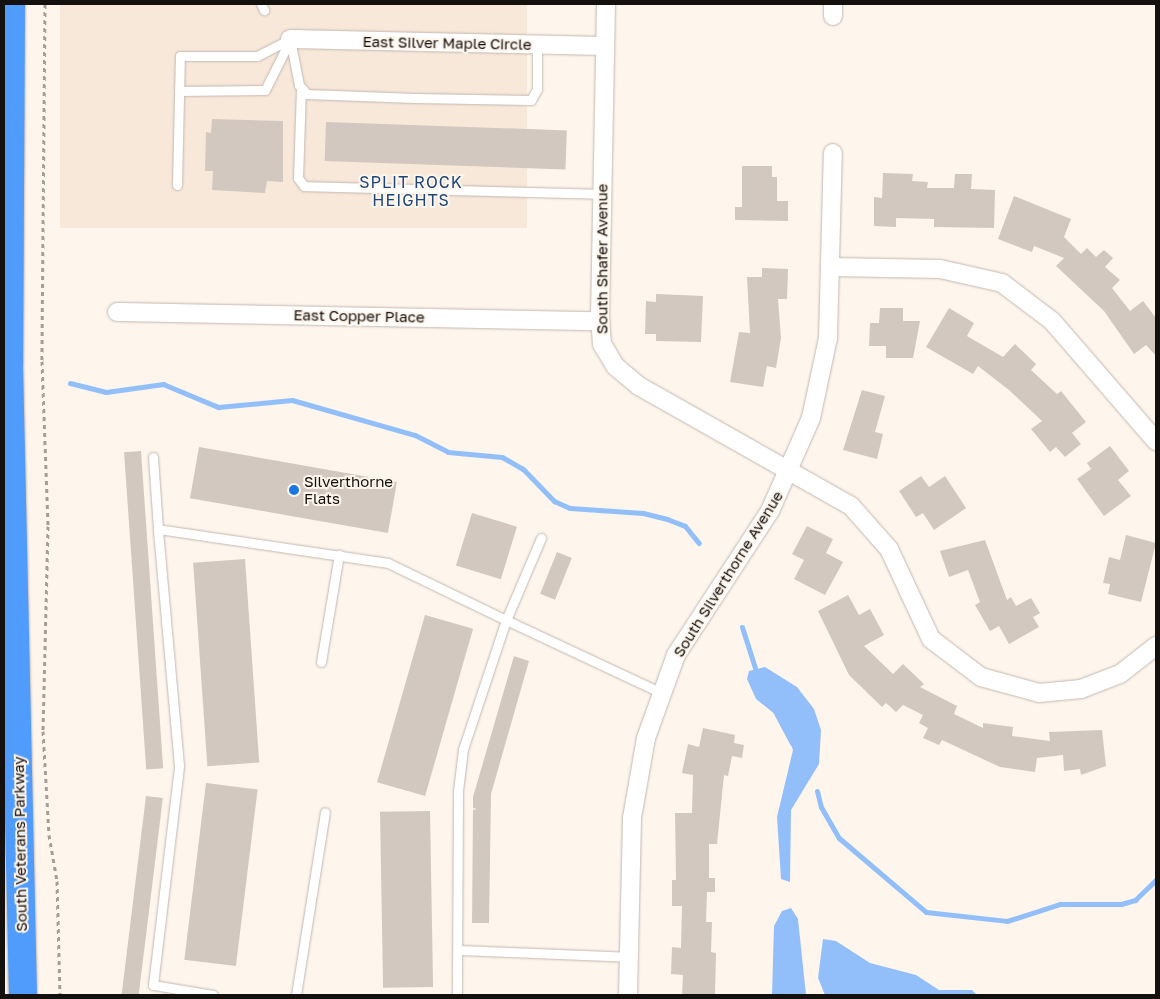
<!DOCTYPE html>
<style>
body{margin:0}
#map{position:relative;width:1160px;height:999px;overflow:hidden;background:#fef5ec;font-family:"Golos Text",sans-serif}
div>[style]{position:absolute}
.built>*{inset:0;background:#f8e8da;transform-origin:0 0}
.water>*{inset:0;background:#92bff9}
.stream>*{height:5px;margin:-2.5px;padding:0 2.5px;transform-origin:2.5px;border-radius:2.5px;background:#92bff9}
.building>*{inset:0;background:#d2c8c0;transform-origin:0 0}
.path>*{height:3px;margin-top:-1.5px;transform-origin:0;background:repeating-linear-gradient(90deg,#a49e97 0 4px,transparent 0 8px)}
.roads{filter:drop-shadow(0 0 1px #c1b8b0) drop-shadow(0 0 1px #c1b8b0)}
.lane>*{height:9px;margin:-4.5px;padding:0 4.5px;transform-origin:4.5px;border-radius:4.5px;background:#fff}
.street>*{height:18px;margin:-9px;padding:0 9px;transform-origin:9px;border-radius:9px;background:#fff}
.highway>*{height:28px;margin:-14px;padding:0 14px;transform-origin:14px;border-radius:14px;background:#4f9cfd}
.dots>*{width:14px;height:14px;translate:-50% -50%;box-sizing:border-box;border:2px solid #fef5ec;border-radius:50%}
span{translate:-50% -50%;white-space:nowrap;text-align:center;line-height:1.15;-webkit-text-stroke:4px #fef5ec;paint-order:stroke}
.street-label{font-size:15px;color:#13100d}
.poi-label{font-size:15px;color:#13100d}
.left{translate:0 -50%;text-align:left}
.neighbourhood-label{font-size:16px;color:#1c467a;letter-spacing:1px}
.frame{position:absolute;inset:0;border:5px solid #13100d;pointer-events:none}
</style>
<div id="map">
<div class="built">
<div style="left:60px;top:4px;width:467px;height:224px"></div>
</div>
<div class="water">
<div style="clip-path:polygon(765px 667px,797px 687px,814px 709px,821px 730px,819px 764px,791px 810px,790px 882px,781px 879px,777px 817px,793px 750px,781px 719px,756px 699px,747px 679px,749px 671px)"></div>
<div style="clip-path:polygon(791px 908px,798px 919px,806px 995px,772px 995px,774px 926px,782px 911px)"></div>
<div style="clip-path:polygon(823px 939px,836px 941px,870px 963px,916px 975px,939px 990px,972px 990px,977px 995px,825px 995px,818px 978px)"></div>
</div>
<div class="stream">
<div style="left:70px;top:383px;width:37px;rotate:14deg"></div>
<div style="left:106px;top:392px;width:58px;rotate:-8deg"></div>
<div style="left:163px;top:384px;width:60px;rotate:22.7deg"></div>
<div style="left:218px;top:407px;width:74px;rotate:-5.4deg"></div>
<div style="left:292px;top:400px;width:128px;rotate:15.9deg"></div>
<div style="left:415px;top:435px;width:37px;rotate:27deg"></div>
<div style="left:448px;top:452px;width:54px;rotate:5.3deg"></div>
<div style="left:502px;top:457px;width:24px;rotate:30deg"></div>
<div style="left:523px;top:469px;width:45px;rotate:45.9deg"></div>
<div style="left:554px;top:501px;width:17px;rotate:24deg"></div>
<div style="left:570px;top:508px;width:73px;rotate:3.9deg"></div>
<div style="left:643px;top:513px;width:25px;rotate:14deg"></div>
<div style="left:667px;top:519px;width:19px;rotate:21deg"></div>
<div style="left:685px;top:526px;width:22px;rotate:51deg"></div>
<div style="left:742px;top:627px;width:49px;rotate:72.3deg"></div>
<div style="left:775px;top:711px;width:36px;rotate:62deg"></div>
<div style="left:817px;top:791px;width:16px;rotate:76deg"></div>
<div style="left:821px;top:807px;width:36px;rotate:60deg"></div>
<div style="left:839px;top:838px;width:114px;rotate:40.4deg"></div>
<div style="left:926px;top:912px;width:81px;rotate:6.3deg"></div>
<div style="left:1007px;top:921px;width:56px;rotate:-17.8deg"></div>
<div style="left:1060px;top:904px;width:61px"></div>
<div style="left:1121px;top:904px;width:15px;rotate:-16deg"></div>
<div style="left:1135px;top:900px;width:29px;rotate:-44deg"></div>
</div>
<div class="building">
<div style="clip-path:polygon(212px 119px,283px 121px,283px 182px,267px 181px,265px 193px,212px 190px,213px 171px,205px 171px,206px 132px,211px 133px)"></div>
<div style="left:326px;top:122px;width:241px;height:39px;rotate:2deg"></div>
<div style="clip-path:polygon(742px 166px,772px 166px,772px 177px,777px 177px,777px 201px,788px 201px,788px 221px,735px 220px,735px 207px,742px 207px)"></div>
<div style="clip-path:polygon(883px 173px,913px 174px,912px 181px,928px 182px,927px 188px,954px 188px,955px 174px,972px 174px,971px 189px,995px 190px,994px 228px,934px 227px,934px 219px,896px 218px,896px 227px,874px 226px,874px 197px,882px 198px)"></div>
<div style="clip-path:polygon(1014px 196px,1071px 219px,1064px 237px,1081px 254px,1087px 248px,1096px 257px,1104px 250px,1113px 258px,1105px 267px,1120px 280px,1112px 288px,1130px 311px,1143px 301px,1156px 318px,1156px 356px,1146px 345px,1134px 354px,1104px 311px,1056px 266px,1064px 258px,1034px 246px,1032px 252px,998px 239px)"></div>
<div style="clip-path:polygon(762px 268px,788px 269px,787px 299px,778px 299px,781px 338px,776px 368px,767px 366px,763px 387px,730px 382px,739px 332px,750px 333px,747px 277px,762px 277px)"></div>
<div style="clip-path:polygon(656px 294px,703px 296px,701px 342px,656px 341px,656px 334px,645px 334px,646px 301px,656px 302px)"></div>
<div style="clip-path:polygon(880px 308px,903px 308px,903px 321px,920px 321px,913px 358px,886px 358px,886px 346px,869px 346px,870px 323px,879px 323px)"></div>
<div style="clip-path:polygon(949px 308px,974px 323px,967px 336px,1003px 357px,1015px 344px,1036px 364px,1031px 370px,1057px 394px,1061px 391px,1086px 422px,1072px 433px,1081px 444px,1065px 457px,1056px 447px,1050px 452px,1031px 429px,1042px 421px,1009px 390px,978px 366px,973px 374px,926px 347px)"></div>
<div style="clip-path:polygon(862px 390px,885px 396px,875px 432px,883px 434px,877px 459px,843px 450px)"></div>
<div style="clip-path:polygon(1110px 446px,1129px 471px,1118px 480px,1131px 496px,1104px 516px,1077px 479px,1091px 469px,1087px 463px)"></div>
<div style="left:199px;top:447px;width:201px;height:52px;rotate:10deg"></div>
<div style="left:141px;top:451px;width:318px;height:17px;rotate:86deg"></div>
<div style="clip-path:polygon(921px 476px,929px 487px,945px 476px,966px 508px,934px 530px,923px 513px,916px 517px,899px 491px)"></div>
<div style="left:472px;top:513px;width:47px;height:55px;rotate:17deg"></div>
<div style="clip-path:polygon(807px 526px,833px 539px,826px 553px,843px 562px,825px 595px,794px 579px,804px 560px,792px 554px)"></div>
<div style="clip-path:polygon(1126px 535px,1156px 543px,1141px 602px,1108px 594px,1110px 584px,1103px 583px,1109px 557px,1120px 560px)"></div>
<div style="clip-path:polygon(985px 540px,1007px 600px,1011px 597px,1016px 606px,1031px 598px,1040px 613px,1033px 617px,1039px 627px,1009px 644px,999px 626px,990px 631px,975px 605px,980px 602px,968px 570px,949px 577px,940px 551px)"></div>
<div style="left:557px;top:552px;width:16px;height:45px;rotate:22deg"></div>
<div style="left:245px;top:559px;width:204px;height:52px;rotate:86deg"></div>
<div style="clip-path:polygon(848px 595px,859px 615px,870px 609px,884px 635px,864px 646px,893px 674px,903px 664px,924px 684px,920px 687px,957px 706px,954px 714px,983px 728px,983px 723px,1013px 727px,1012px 736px,1050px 741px,1049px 732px,1102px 730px,1106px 766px,1081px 775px,1080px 769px,1064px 771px,1063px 755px,1037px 758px,1035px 772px,1000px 767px,942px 740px,939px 745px,923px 738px,928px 728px,919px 723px,923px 715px,903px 705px,896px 712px,886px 703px,882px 707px,849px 675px,818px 611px)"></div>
<div style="left:425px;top:615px;width:50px;height:174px;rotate:16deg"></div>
<div style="clip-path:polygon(514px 656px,529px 661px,491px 794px,489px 923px,472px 923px,473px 810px,477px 809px,473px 808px,473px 797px)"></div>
<div style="clip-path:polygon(703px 728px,735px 735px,734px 743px,744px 745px,742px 758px,732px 756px,728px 776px,724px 775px,717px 844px,709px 844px,709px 878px,715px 878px,715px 892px,707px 892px,706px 922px,712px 922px,711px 952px,716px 953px,715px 995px,682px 995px,683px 975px,671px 974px,672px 947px,681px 948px,682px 906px,672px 906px,672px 880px,676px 880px,675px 813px,692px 813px,693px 775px,682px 773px,688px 744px,699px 747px)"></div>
<div style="left:206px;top:783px;width:52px;height:178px;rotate:7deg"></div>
<div style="left:146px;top:796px;width:17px;height:200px;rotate:7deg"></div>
<div style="left:430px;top:811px;width:176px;height:50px;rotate:89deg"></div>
</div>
<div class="path">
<div style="left:45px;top:4px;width:357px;rotate:90.5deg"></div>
<div style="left:42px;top:361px;width:165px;rotate:87.9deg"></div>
<div style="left:48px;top:526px;width:205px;rotate:91.4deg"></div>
<div style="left:43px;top:731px;width:104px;rotate:86.7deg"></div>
<div style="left:49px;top:835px;width:47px;rotate:80.1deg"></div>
<div style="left:57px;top:881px;width:114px;rotate:88.5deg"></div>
</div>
<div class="roads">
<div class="lane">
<div style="left:261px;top:4px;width:7px;rotate:63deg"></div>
<div style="left:290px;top:39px;width:47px;rotate:78.9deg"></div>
<div style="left:299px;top:85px;width:12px;rotate:48deg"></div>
<div style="left:307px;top:94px;width:108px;rotate:2.1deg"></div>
<div style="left:415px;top:98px;width:116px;rotate:1deg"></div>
<div style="left:531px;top:100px;width:13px;rotate:-61deg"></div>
<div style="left:537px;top:89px;width:44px;rotate:-90deg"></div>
<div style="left:301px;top:88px;width:90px;rotate:91.9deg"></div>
<div style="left:298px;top:178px;width:10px;rotate:53deg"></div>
<div style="left:304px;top:186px;width:298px;rotate:1.5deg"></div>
<div style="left:179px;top:91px;width:86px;rotate:-0.7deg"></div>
<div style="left:265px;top:90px;width:56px;rotate:-63.4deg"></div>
<div style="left:177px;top:185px;width:129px;rotate:-88.7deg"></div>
<div style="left:180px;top:56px;width:77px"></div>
<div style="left:257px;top:56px;width:37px;rotate:-27deg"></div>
<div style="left:153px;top:457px;width:72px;rotate:86deg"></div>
<div style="left:541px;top:538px;width:89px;rotate:113.1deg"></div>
<div style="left:506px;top:620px;width:170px;rotate:25.1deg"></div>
<div style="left:321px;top:662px;width:109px;rotate:-80.5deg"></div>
<div style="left:458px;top:950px;width:171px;rotate:2.3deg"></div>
<div style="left:213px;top:995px;width:61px;rotate:-170.5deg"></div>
<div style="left:153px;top:985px;width:221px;rotate:-83.2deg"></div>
<div style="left:179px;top:766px;width:238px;rotate:-95.1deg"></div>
<div style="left:158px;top:529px;width:232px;rotate:8.4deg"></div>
<div style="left:388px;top:563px;width:131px;rotate:25.8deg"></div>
<div style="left:506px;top:620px;width:136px;rotate:108.4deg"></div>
<div style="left:463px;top:749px;width:42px;rotate:96.8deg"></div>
<div style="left:458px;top:791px;width:204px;rotate:90.3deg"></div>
<div style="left:296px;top:995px;width:185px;rotate:-81deg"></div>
</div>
<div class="street">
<div style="left:606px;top:4px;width:312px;rotate:91.1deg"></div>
<div style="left:600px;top:316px;width:28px;rotate:86deg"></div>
<div style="left:602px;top:344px;width:26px;rotate:59deg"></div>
<div style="left:615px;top:366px;width:31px;rotate:40deg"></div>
<div style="left:639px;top:386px;width:244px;rotate:29.5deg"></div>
<div style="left:851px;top:506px;width:57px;rotate:48.5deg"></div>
<div style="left:889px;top:549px;width:99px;rotate:65deg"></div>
<div style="left:931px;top:639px;width:63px;rotate:37.2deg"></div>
<div style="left:981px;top:677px;width:60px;rotate:15.4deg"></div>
<div style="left:1039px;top:693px;width:42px;rotate:-5.4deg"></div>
<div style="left:1081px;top:689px;width:42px;rotate:-21deg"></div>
<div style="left:1120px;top:674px;width:46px;rotate:-37.9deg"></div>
<div style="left:833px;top:16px;width:12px;rotate:-90deg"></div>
<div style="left:290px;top:39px;width:315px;rotate:1.3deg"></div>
<div style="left:831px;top:267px;width:109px;rotate:1.1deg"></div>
<div style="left:940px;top:269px;width:64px;rotate:12.7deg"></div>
<div style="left:1002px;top:283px;width:63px;rotate:37.2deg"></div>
<div style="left:1052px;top:321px;width:159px;rotate:49.1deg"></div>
<div style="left:117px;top:312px;width:483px;rotate:1.1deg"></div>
<div style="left:628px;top:995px;width:177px;rotate:-88.7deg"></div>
<div style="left:632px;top:818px;width:81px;rotate:-80.1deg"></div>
<div style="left:646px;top:738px;width:88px;rotate:-70.1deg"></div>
<div style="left:676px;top:655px;width:172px;rotate:-56.9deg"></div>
<div style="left:770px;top:511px;width:102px;rotate:-66.2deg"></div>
<div style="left:811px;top:418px;width:82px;rotate:-78deg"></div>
<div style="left:828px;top:338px;width:185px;rotate:-88.5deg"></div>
</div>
<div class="highway">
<div style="left:11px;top:4px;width:361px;rotate:90.3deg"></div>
<div style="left:9px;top:365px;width:630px;rotate:88.73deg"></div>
</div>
</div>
<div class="dots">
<div style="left:294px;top:490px;background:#1b78e1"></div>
</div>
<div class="street-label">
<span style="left:447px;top:43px;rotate:1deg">East Silver Maple Circle</span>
<span style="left:602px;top:259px;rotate:-90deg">South Shafer Avenue</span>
<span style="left:359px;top:316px;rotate:1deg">East Copper Place</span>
<span style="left:728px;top:574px;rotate:-58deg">South Silverthorne Avenue</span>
<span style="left:20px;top:844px;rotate:-91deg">South Veterans Parkway</span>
</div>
<div class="poi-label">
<span class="left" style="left:304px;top:490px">Silverthorne<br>Flats</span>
</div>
<div class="neighbourhood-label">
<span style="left:411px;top:191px">SPLIT ROCK<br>HEIGHTS</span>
</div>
<div class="frame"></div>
</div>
